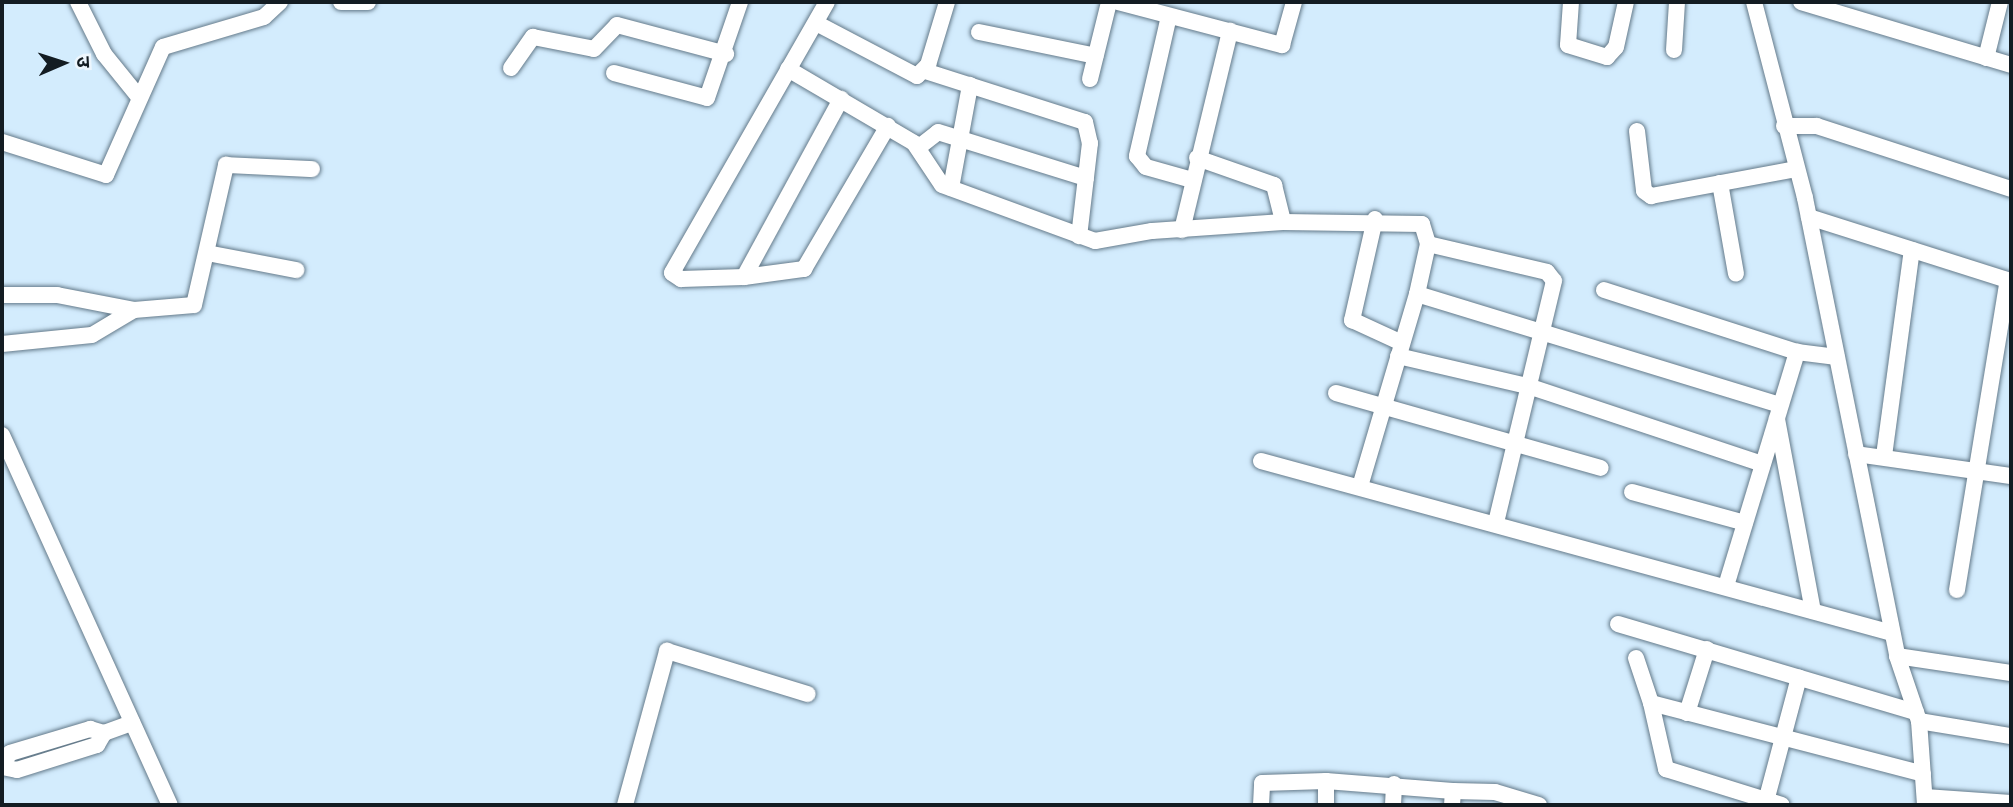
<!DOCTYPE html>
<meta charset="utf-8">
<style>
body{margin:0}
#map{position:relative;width:2013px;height:807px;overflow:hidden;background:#d3ecfd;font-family:Barlow,"Noto Sans Devanagari",sans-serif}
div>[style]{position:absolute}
.roads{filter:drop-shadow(0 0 2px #647a8a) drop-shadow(0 0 2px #647a8a)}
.minor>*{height:16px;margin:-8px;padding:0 8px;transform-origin:8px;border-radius:8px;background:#fff}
span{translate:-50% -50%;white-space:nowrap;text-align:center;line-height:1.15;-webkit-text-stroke:5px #edf6fd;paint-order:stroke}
.frame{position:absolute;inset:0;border:4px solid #131c22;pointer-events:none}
.north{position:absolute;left:28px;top:28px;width:70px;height:70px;-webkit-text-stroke:5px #edf6fd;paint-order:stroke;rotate:87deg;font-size:19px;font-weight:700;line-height:28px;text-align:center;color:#131c22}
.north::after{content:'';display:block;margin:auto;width:24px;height:32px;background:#131c22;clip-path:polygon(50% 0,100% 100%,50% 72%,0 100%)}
</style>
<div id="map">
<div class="roads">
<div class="minor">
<div style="left:78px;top:2px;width:58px;rotate:63.4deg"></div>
<div style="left:104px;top:54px;width:54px;rotate:51deg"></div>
<div style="left:341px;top:2px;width:27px"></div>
<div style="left:827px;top:2px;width:312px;rotate:119.8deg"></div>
<div style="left:672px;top:273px;width:11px;rotate:34deg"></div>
<div style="left:681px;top:279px;width:63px;rotate:-1.8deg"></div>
<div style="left:744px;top:277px;width:61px;rotate:-7.6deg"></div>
<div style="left:804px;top:269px;width:166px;rotate:-59.6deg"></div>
<div style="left:1118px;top:2px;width:170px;rotate:14.7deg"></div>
<div style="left:1282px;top:45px;width:45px;rotate:-74.4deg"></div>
<div style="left:1571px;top:2px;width:43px;rotate:94deg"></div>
<div style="left:1568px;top:45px;width:41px;rotate:17.1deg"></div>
<div style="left:1607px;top:57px;width:13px;rotate:-48deg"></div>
<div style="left:1616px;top:47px;width:46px;rotate:-77.5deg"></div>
<div style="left:1754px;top:2px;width:203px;rotate:75.4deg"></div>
<div style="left:1805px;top:198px;width:467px;rotate:78.6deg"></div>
<div style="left:1897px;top:656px;width:69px;rotate:71.3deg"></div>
<div style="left:1919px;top:721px;width:84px;rotate:85.9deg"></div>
<div style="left:1801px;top:2px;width:219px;rotate:16.7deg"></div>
<div style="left:1169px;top:16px;width:144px;rotate:102.9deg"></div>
<div style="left:1137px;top:156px;width:14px;rotate:51deg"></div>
<div style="left:1146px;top:167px;width:48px;rotate:15.8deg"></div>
<div style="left:816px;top:23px;width:114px;rotate:27.7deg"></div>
<div style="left:917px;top:76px;width:16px;rotate:-45deg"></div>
<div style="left:928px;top:65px;width:66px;rotate:-73.2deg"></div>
<div style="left:979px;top:32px;width:119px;rotate:11.6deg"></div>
<div style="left:1674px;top:50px;width:48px;rotate:-86.4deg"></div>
<div style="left:1986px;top:58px;width:58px;rotate:-76deg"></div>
<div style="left:511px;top:68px;width:38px;rotate:-55deg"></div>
<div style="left:533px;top:37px;width:62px;rotate:11.1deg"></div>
<div style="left:594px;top:49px;width:33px;rotate:-46deg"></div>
<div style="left:617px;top:25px;width:113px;rotate:14.9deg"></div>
<div style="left:788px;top:69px;width:146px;rotate:30.4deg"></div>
<div style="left:914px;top:143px;width:50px;rotate:56.3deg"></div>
<div style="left:942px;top:185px;width:163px;rotate:20.1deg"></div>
<div style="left:1095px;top:241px;width:58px;rotate:-10deg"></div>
<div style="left:1152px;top:231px;width:131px;rotate:-3.9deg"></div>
<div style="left:1283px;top:222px;width:139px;rotate:0.8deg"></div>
<div style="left:1422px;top:224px;width:21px;rotate:73deg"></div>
<div style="left:1428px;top:244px;width:51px;rotate:102.4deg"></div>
<div style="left:1417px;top:294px;width:201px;rotate:106.5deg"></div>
<div style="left:925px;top:71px;width:168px;rotate:17.7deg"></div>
<div style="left:1085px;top:122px;width:22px;rotate:77deg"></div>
<div style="left:1090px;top:143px;width:94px;rotate:96.7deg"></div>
<div style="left:614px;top:73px;width:96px;rotate:15deg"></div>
<div style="left:707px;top:98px;width:102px;rotate:-71deg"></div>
<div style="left:1090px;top:79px;width:79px;rotate:-76.1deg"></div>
<div style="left:1784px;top:126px;width:33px"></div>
<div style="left:1817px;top:126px;width:204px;rotate:18deg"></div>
<div style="left:1637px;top:131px;width:60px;rotate:83.3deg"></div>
<div style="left:1644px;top:191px;width:9px;rotate:36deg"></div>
<div style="left:1651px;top:196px;width:147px;rotate:-10.5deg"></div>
<div style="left:2px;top:142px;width:109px;rotate:17.6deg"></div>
<div style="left:106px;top:175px;width:140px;rotate:-66deg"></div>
<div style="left:163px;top:47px;width:105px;rotate:-16.5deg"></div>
<div style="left:264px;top:17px;width:22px;rotate:-43deg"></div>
<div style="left:919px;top:147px;width:24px;rotate:-38deg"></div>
<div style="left:938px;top:132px;width:155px;rotate:17.3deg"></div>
<div style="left:1197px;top:158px;width:82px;rotate:19.3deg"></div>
<div style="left:1274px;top:185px;width:38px;rotate:76deg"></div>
<div style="left:1720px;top:183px;width:92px;rotate:80deg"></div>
<div style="left:951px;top:188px;width:105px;rotate:-79.5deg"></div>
<div style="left:1809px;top:217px;width:212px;rotate:17.6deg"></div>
<div style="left:1375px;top:219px;width:104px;rotate:102.8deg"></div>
<div style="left:1352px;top:320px;width:55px;rotate:24.7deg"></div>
<div style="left:1182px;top:230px;width:205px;rotate:-76.4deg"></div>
<div style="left:1428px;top:244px;width:122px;rotate:13.2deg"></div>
<div style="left:1547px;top:272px;width:11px;rotate:52deg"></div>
<div style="left:1554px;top:281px;width:249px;rotate:103.5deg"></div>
<div style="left:207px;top:253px;width:91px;rotate:10.8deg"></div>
<div style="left:744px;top:277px;width:203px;rotate:-61.4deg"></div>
<div style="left:1604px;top:290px;width:203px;rotate:17.8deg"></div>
<div style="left:1797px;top:352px;width:40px;rotate:7.1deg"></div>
<div style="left:1417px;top:294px;width:380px;rotate:17deg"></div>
<div style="left:2px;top:295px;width:55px"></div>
<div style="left:57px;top:295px;width:78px;rotate:11deg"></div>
<div style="left:2px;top:344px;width:90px;rotate:-5.7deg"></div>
<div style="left:92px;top:335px;width:49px;rotate:-30.8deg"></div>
<div style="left:134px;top:310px;width:60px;rotate:-4.8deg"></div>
<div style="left:194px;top:305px;width:144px;rotate:-77.1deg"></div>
<div style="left:226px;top:165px;width:86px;rotate:2.7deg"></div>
<div style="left:1398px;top:356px;width:137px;rotate:13.1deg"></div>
<div style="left:1531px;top:387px;width:244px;rotate:18.4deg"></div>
<div style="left:1336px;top:393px;width:275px;rotate:15.8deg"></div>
<div style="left:1777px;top:419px;width:195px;rotate:79.4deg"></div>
<div style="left:2px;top:435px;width:406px;rotate:65.6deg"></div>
<div style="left:1856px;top:454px;width:157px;rotate:8.1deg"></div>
<div style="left:1884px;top:456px;width:208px;rotate:-82.3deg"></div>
<div style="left:1261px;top:461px;width:654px;rotate:15.25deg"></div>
<div style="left:1632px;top:492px;width:117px;rotate:15.3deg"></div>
<div style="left:1726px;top:586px;width:245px;rotate:-73.1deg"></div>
<div style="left:1957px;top:590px;width:314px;rotate:-80.7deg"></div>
<div style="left:1618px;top:624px;width:311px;rotate:16.5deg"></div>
<div style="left:1897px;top:656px;width:115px;rotate:8.5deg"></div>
<div style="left:1636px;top:658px;width:47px;rotate:71.6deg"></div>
<div style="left:1651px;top:703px;width:281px;rotate:14.6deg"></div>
<div style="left:1651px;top:703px;width:68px;rotate:77.2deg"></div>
<div style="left:1666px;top:769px;width:121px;rotate:17.2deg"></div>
<div style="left:1687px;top:713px;width:67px;rotate:-72.6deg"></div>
<div style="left:1919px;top:721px;width:93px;rotate:9.3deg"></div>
<div style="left:2px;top:765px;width:14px;rotate:-56deg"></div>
<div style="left:10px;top:753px;width:84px;rotate:-16.7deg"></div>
<div style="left:90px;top:729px;width:15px;rotate:16deg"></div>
<div style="left:2px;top:767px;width:15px;rotate:11deg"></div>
<div style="left:17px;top:770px;width:84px;rotate:-17.4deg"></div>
<div style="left:97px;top:745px;width:14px;rotate:-60deg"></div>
<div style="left:104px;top:733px;width:30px;rotate:-20deg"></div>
<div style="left:1453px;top:791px;width:42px;rotate:1.4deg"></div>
<div style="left:1495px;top:792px;width:46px;rotate:16.5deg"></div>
<div style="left:1925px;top:797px;width:86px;rotate:4deg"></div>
<div style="left:625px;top:805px;width:160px;rotate:-74.7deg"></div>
<div style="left:667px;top:651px;width:147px;rotate:17deg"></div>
<div style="left:1261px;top:805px;width:22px;rotate:-87deg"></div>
<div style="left:1262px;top:783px;width:64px;rotate:-1.8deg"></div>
<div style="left:1326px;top:781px;width:127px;rotate:4.5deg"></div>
<div style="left:1453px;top:791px;width:14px;rotate:94deg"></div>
<div style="left:1326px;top:805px;width:24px;rotate:-90deg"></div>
<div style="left:1393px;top:805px;width:21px;rotate:-87deg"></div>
<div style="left:1765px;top:805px;width:132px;rotate:-75.1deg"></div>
</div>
</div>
<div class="frame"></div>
<div class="north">उ</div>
</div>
